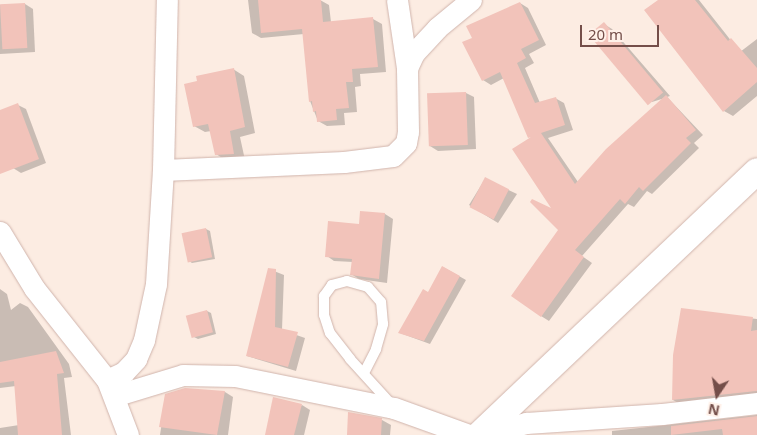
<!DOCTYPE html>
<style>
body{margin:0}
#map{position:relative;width:757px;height:435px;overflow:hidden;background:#fcece2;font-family:"Noto Sans",sans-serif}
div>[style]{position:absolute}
.shadow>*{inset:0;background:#0003}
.building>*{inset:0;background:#f2c3ba;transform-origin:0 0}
.roads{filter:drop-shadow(0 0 1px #d0b4ac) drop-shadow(0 0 1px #d0b4ac)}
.service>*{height:10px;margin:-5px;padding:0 5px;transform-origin:5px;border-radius:5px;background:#fff}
.minor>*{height:21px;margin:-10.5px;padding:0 10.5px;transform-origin:10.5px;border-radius:10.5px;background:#fff}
.tertiary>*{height:26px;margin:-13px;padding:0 13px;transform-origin:13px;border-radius:13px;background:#fff}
span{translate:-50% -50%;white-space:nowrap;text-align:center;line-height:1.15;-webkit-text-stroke:4px #fff1e9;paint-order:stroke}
.north{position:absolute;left:692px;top:370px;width:50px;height:50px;-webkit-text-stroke:4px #fff1e9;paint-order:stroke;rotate:192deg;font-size:14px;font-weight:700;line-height:20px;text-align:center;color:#744e49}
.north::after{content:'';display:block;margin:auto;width:18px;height:22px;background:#744e49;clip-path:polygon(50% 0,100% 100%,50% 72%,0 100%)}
.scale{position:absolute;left:580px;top:25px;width:79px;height:22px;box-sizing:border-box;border:2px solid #744e49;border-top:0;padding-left:6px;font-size:15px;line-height:18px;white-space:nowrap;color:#744e49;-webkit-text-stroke:4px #fff1e9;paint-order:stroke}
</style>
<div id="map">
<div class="shadow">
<div style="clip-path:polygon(248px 0,320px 0,329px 5px,331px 22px,373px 19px,382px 24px,386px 72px,360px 74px,361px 86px,355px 87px,357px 112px,344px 113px,345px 125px,327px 126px,318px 121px,310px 101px,304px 34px,261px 38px,252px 33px)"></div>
<div style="clip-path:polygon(660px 0,699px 0,740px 52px,757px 39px,757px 96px,733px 116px,724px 111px,646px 10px)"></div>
<div style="clip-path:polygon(520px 3px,528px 8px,546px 45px,529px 54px,534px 63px,525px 68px,540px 103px,555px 98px,564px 103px,573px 130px,548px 138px,578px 182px,665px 98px,652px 102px,644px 98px,604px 24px,612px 29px,670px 96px,667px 97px,703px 135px,694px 143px,699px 148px,652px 194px,647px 191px,634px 207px,628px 204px,582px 256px,592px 263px,549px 321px,541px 316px,560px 230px,531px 138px,504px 78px,491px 85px,483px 80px,473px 38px)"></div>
<div style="clip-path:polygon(25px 4px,33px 9px,35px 52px,0 54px,0 5px)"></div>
<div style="clip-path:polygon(233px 69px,244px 76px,255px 133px,240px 137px,245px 160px,227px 161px,216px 154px,211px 131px,205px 132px,194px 126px,198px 81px)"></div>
<div style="clip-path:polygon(466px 93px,474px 97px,476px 149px,438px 151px,430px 146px,429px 94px)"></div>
<div style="clip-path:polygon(18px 105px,26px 109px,46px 163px,21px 173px,13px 168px,0 134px,0 112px)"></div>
<div style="clip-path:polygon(485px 179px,517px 194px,498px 223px,469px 205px)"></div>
<div style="clip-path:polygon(361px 212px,385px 214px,393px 219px,387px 283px,359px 279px,351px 274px,353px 262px,334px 261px,327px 256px,360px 225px)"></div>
<div style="clip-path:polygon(206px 229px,210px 231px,215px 259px,192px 263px,189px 261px)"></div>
<div style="clip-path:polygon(443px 267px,466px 280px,430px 344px,400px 333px,428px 294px)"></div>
<div style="clip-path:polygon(269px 269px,284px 275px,282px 330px,305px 338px,296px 371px,247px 356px)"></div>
<div style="clip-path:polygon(0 289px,7px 294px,11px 310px,20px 303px,28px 307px,69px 364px,72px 377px,64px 378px,71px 435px,0 435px,0 428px,19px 425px,16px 386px,0 388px)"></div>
<div style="clip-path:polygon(682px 310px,757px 319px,757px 395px,680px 404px,673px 400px)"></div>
<div style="clip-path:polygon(207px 311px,211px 313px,216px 334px,198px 339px,194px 337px)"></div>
<div style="clip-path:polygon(225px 392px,233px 397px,228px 435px,160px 435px,166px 395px)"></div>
<div style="clip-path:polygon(302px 405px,310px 410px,304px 435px,266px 435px)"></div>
<div style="clip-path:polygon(349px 413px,382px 420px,391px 425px,390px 435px,348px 435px)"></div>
<div style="clip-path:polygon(757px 415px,757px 435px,612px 435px,612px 431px)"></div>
</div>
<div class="building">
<div style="clip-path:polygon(258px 0,321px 0,323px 22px,373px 17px,378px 67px,352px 69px,353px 82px,346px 82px,349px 108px,336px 109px,337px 120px,317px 122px,316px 111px,313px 112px,312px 101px,309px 102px,302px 29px,261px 33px)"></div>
<div style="clip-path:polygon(658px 0,695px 0,728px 41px,731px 38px,757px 68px,757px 82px,723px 112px,644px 10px)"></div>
<div style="clip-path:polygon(520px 2px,539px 40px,521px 49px,526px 58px,517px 63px,535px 103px,556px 97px,565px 125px,541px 133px,575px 184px,606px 149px,666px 95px,696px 130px,686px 138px,691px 143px,643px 191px,639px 187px,625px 204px,620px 199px,575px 250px,584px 257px,541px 317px,511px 296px,558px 230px,530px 202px,532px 199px,551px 208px,512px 149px,531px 137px,528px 138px,500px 72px,482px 81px,462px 42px,472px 38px,466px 26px)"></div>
<div style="left:25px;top:3px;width:45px;height:25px;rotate:87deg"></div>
<div style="left:604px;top:22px;width:92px;height:20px;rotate:50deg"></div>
<div style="clip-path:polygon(234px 68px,245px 127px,230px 131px,234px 154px,215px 155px,208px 124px,193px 127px,184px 84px,197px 81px,196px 76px)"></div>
<div style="left:466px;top:92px;width:53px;height:39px;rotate:88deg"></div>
<div style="clip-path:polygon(18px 103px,39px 159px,0 174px,0 110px)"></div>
<div style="left:485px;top:177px;width:27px;height:34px;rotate:27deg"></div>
<div style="clip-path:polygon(360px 211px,385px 213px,379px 279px,350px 275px,352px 259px,325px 257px,328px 221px,359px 224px)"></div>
<div style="left:206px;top:228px;width:30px;height:25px;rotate:78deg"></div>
<div style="clip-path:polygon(442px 266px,460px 276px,424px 341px,398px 333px,423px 289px,428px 292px)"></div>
<div style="clip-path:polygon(268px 268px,276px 269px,275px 327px,298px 332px,288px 367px,246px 356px)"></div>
<div style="clip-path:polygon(681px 308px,753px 317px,751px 331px,757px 330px,757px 391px,672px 400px,673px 355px)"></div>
<div style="left:207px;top:310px;width:23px;height:22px;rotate:75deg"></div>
<div style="clip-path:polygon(56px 351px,64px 373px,57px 374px,62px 435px,18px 435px,14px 381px,0 383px,0 362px)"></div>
<div style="clip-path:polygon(185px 388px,225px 391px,217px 435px,159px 427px,165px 394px)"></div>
<div style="clip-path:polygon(273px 397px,302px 404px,294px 435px,265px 435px)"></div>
<div style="clip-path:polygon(348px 412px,382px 418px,381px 435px,347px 435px)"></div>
<div style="clip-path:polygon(757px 416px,757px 435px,723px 435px,722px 429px,671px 435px,671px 426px)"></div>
</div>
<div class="roads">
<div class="service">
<div style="left:364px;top:373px;width:27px;rotate:-63deg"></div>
<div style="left:376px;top:349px;width:26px;rotate:-74deg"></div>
<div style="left:383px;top:324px;width:22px;rotate:-95deg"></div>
<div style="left:381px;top:302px;width:20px;rotate:-131deg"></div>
<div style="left:368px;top:287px;width:22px;rotate:-164deg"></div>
<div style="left:347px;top:281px;width:16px;rotate:165deg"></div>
<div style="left:332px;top:285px;width:14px;rotate:126deg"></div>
<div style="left:324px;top:296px;width:19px;rotate:90deg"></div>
<div style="left:324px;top:315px;width:19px;rotate:72deg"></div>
<div style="left:330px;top:333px;width:33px;rotate:52deg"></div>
<div style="left:350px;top:359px;width:62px;rotate:47.6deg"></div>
</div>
<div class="minor">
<div style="left:397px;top:0;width:69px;rotate:81.6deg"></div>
<div style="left:163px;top:170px;width:181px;rotate:-2.5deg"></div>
<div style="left:344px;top:162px;width:49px;rotate:-7deg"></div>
<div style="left:393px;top:156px;width:18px;rotate:-45deg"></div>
<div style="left:406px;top:143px;width:11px;rotate:-80deg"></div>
<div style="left:408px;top:132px;width:64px;rotate:-90.9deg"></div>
<div style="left:407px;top:68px;width:17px;rotate:-65deg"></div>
<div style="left:414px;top:53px;width:34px;rotate:-47deg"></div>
<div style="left:437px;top:28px;width:44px;rotate:-39.5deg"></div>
<div style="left:0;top:232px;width:66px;rotate:58.7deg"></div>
<div style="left:34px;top:288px;width:117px;rotate:51.6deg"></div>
<div style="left:107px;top:380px;width:59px;rotate:69.1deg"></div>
<div style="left:107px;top:380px;width:19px;rotate:-25deg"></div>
<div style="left:124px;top:372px;width:18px;rotate:-47deg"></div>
<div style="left:136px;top:359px;width:21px;rotate:-67deg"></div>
<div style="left:144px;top:340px;width:57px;rotate:-77.9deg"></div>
<div style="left:156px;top:284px;width:114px;rotate:-86.5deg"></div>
<div style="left:163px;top:170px;width:170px;rotate:-88.7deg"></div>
<div style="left:114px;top:396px;width:72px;rotate:-16.9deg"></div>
<div style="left:183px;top:375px;width:52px;rotate:1.1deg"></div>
<div style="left:235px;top:376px;width:162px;rotate:11.4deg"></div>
<div style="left:394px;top:408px;width:80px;rotate:19.8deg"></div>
<div style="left:483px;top:435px;width:45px;rotate:-15.6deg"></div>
<div style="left:526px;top:423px;width:136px;rotate:-3.8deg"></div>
<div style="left:662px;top:414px;width:96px;rotate:-6.6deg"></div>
</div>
<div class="tertiary">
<div style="left:479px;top:435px;width:383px;rotate:-43.5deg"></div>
</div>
</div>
<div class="north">N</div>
<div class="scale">20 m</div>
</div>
